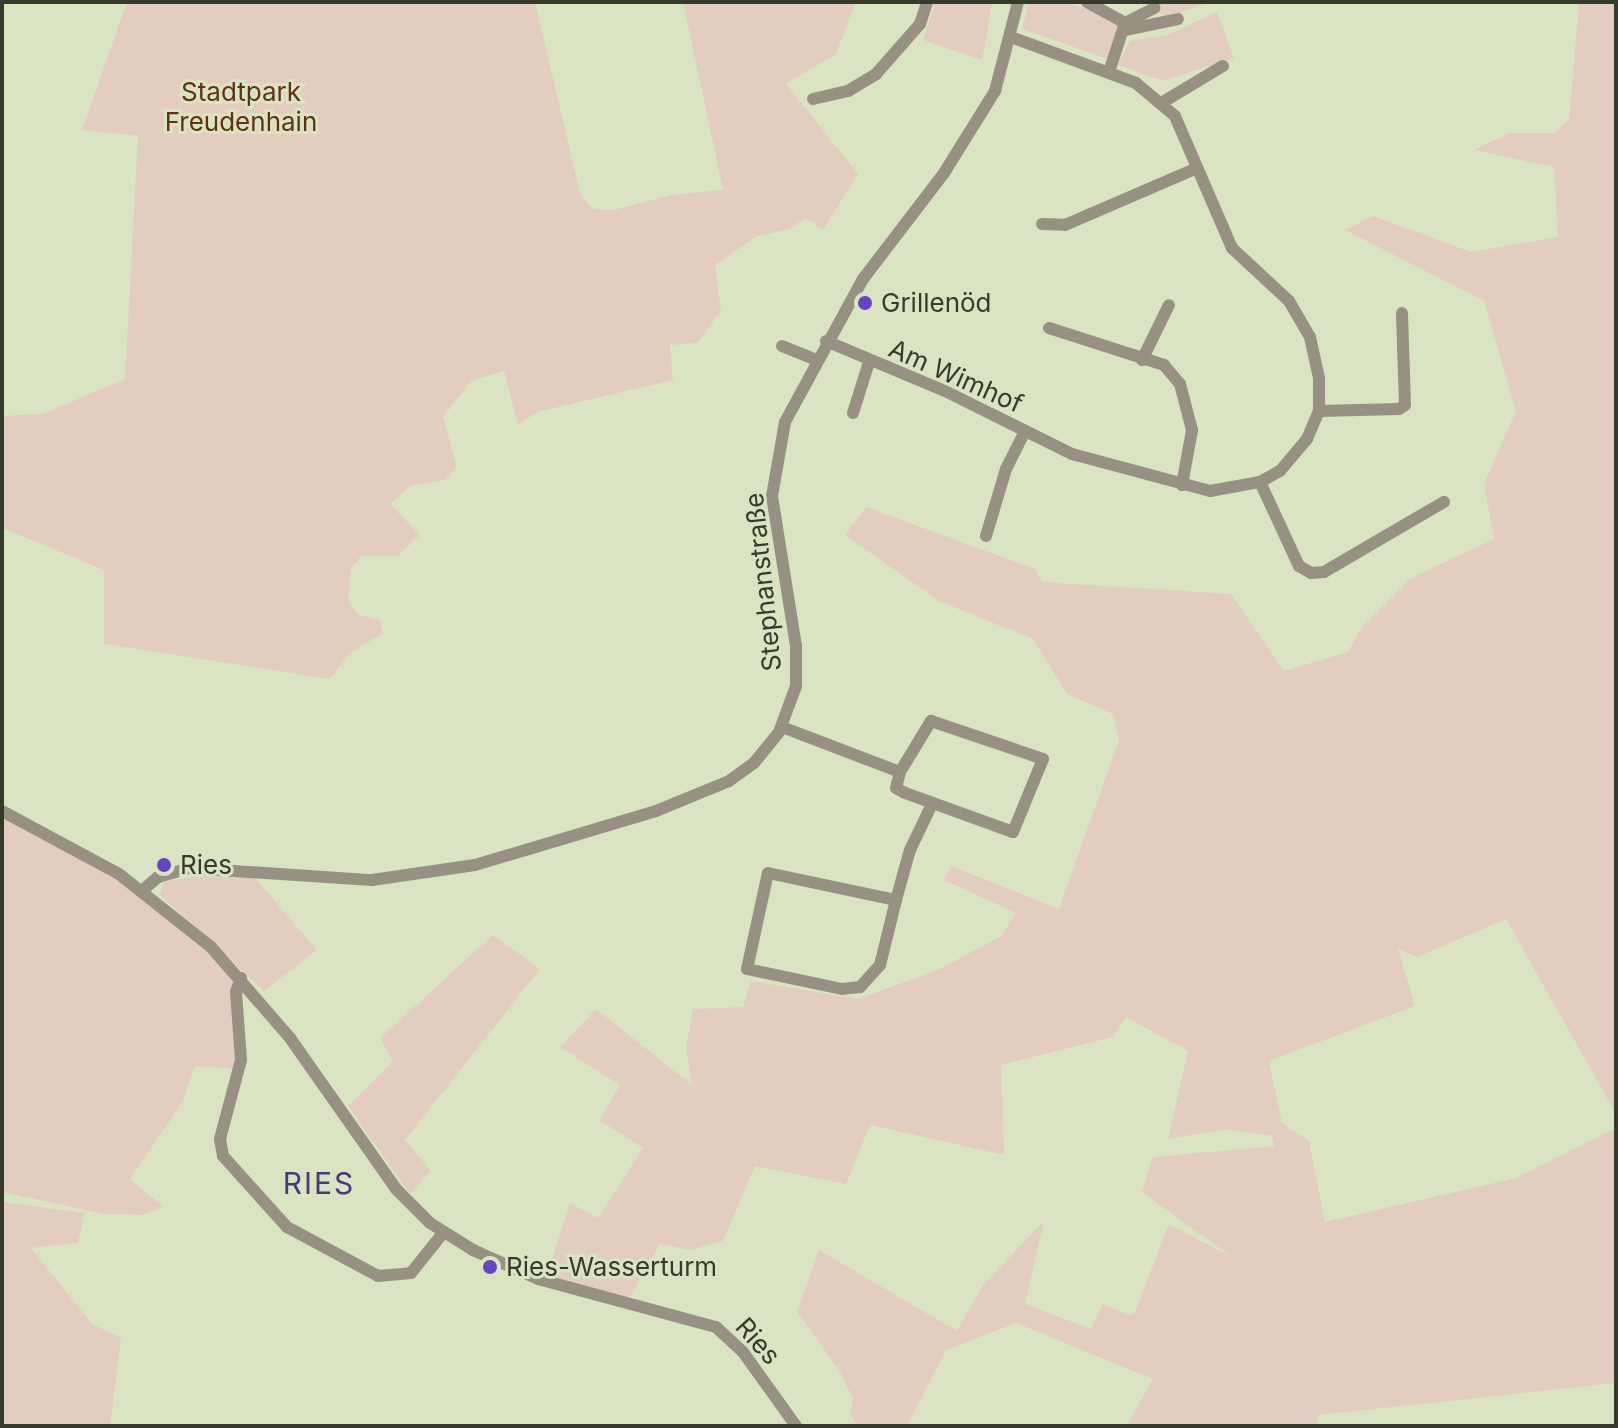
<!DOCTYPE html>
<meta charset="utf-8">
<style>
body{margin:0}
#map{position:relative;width:1618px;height:1428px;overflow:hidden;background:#dbe4c2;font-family:Inter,sans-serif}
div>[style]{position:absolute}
.green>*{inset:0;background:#e2cdc0}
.minor>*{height:12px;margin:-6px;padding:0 6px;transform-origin:6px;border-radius:6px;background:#989183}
.dots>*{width:22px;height:22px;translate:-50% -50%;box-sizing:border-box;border:4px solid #dbe4c2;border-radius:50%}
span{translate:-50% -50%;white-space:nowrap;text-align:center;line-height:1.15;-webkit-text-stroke:6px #dbe4c2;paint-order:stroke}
.park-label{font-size:26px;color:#5f3213}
.poi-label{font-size:26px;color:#363a2d}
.left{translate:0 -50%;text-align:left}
.street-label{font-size:26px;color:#363a2d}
.quarter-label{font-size:30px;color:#473a77;letter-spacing:2px}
.frame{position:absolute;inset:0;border:4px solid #363a2d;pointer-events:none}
</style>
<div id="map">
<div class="green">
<div style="clip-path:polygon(127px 2px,535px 2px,580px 193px,593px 209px,614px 210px,671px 195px,723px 190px,683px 2px,856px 2px,836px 54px,786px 84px,858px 174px,823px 230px,805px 218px,790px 229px,757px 236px,715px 265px,721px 311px,697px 343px,670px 345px,673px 380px,537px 412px,518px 425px,504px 371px,471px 381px,443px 417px,457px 468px,445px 480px,410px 486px,390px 504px,420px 535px,398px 556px,361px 556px,351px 569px,348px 600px,359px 615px,380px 620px,383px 633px,349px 654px,330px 679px,104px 644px,104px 570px,2px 528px,2px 416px,43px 414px,125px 379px,138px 136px,82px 130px)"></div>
<div style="clip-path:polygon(936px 2px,992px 4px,982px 60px,923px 40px)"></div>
<div style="clip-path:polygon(1029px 2px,1059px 2px,1109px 14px,1122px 23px,1108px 59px,1022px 29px)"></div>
<div style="clip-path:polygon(1147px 2px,1211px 2px,1165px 17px)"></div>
<div style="clip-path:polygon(1579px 2px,1616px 2px,1616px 1114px,1506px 919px,1417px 957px,1398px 949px,1415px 1006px,1269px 1061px,1282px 1123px,1309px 1141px,1325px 1222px,1516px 1178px,1616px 1128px,1616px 1383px,1318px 1415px,1317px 1426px,1126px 1426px,1153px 1379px,1016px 1323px,946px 1350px,907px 1426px,858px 1426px,850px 1415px,853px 1399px,839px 1370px,797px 1312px,819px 1250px,957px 1331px,983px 1285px,1044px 1221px,1025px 1304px,1091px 1329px,1103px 1304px,1128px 1315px,1135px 1312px,1169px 1224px,1233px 1258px,1142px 1192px,1153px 1157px,1274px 1146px,1272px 1136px,1227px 1129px,1168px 1139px,1188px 1051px,1126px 1017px,1113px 1037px,1001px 1065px,1004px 1155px,870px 1125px,846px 1184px,755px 1166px,723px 1241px,691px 1250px,660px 1244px,629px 1299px,547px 1275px,570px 1203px,598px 1218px,643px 1148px,599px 1120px,620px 1085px,560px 1047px,596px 1009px,692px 1085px,686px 1048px,693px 1009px,743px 1007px,751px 981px,858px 999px,940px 969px,1001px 936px,1016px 913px,944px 880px,951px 866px,1059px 909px,1119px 740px,1113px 714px,1067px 694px,1033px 639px,939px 601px,845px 535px,866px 507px,1035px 569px,1042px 582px,1231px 594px,1284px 671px,1348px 652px,1361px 628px,1411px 578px,1494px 539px,1484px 484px,1516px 411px,1484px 301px,1345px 230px,1373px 216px,1471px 252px,1558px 237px,1554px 167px,1474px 150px,1509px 133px,1554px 133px,1569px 120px)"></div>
<div style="clip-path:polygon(1217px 12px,1234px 58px,1163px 81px,1118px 65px,1130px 41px,1167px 35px)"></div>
<div style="clip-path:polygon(6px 813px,84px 852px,241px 978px,240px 1069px,195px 1066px,182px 1103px,130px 1179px,164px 1207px,142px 1215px,104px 1214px,2px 1192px,2px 822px)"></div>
<div style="clip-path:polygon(214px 873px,255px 878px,317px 950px,264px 991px,160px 895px,164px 882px)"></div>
<div style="clip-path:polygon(493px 935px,540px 969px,405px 1140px,431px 1171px,410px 1194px,348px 1106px,393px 1061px,380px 1038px)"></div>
<div style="clip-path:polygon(2px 1202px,85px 1213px,78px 1243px,31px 1248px,92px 1324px,121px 1338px,110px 1426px,2px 1426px)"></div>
</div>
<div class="minor">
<div style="left:1087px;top:2px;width:43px;rotate:28.9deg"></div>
<div style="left:1125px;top:23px;width:52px;rotate:108.1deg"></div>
<div style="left:1125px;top:23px;width:33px;rotate:-27deg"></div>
<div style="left:1125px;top:30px;width:54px;rotate:-11.7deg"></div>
<div style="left:813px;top:99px;width:36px;rotate:-13deg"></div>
<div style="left:848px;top:91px;width:33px;rotate:-31deg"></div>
<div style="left:876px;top:74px;width:67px;rotate:-48.7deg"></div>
<div style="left:920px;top:24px;width:23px;rotate:-72deg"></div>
<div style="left:1163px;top:102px;width:70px;rotate:-31deg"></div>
<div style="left:1042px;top:224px;width:23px;rotate:2deg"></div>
<div style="left:1065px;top:225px;width:142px;rotate:-23.3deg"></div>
<div style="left:1049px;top:328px;width:121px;rotate:17.8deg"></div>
<div style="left:1164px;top:365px;width:25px;rotate:50deg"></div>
<div style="left:1180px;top:384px;width:48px;rotate:75.4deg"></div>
<div style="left:1192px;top:430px;width:56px;rotate:100.3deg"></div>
<div style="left:826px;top:341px;width:129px;rotate:22.8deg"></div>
<div style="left:945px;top:391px;width:142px;rotate:26.4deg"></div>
<div style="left:1072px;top:454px;width:143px;rotate:15deg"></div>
<div style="left:1210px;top:491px;width:51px;rotate:-10.2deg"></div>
<div style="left:1260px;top:482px;width:23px;rotate:-29deg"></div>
<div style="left:1280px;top:471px;width:42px;rotate:-49.8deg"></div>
<div style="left:1307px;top:439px;width:30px;rotate:-67deg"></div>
<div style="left:1319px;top:411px;width:33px;rotate:-90deg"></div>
<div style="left:1319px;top:378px;width:42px;rotate:-102.4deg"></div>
<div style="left:1310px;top:337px;width:42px;rotate:-120.3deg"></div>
<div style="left:1289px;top:301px;width:78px;rotate:-137.1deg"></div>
<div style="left:1232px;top:248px;width:144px;rotate:-113.4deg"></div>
<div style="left:1175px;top:116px;width:51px;rotate:-139.8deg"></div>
<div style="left:1136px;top:83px;width:133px;rotate:-159.8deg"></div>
<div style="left:782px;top:346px;width:37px;rotate:22deg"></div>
<div style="left:1142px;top:360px;width:61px;rotate:-63.9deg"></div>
<div style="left:1319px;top:411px;width:80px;rotate:-1.4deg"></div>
<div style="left:1399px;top:409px;width:7px;rotate:-34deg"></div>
<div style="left:1405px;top:405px;width:92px;rotate:-91.9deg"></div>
<div style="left:853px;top:413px;width:53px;rotate:-72.6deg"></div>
<div style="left:1260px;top:482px;width:93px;rotate:65.1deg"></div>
<div style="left:1299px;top:566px;width:14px;rotate:30deg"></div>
<div style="left:1311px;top:573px;width:13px;rotate:-4deg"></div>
<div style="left:1324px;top:572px;width:139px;rotate:-30.3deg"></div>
<div style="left:986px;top:536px;width:70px;rotate:-73.4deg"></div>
<div style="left:1006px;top:469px;width:42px;rotate:-63.4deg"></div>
<div style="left:782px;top:727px;width:126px;rotate:20.9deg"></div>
<div style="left:900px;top:772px;width:60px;rotate:-58.7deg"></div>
<div style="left:931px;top:721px;width:118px;rotate:18.7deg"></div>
<div style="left:1043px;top:759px;width:79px;rotate:112.3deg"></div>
<div style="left:1013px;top:832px;width:115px;rotate:-160.1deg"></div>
<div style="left:905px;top:793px;width:10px;rotate:-151deg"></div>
<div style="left:896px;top:788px;width:16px;rotate:-76deg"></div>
<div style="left:2px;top:811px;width:133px;rotate:28.3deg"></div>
<div style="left:119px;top:874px;width:117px;rotate:38.4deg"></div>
<div style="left:211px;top:947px;width:121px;rotate:49deg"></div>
<div style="left:290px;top:1038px;width:184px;rotate:54.9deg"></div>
<div style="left:396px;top:1189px;width:48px;rotate:45deg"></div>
<div style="left:430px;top:1223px;width:51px;rotate:32.1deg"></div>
<div style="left:473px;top:1250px;width:71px;rotate:24deg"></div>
<div style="left:538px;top:1279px;width:184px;rotate:15.1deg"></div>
<div style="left:716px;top:1327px;width:37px;rotate:43deg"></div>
<div style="left:743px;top:1352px;width:91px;rotate:54.4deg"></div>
<div style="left:143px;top:890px;width:20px;rotate:-41deg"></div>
<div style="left:158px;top:877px;width:32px;rotate:-16deg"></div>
<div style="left:189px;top:868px;width:183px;rotate:3.8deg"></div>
<div style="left:372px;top:880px;width:104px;rotate:-8.3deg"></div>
<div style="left:475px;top:865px;width:189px;rotate:-16.6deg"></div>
<div style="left:656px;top:811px;width:79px;rotate:-22.3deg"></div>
<div style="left:729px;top:781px;width:31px;rotate:-36deg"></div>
<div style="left:754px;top:763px;width:40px;rotate:-51deg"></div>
<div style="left:779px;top:732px;width:49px;rotate:-69.7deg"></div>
<div style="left:796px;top:686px;width:40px;rotate:-90deg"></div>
<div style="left:796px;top:646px;width:152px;rotate:-99.1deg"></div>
<div style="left:772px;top:496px;width:75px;rotate:-80deg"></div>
<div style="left:785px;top:422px;width:163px;rotate:-61.4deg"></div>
<div style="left:863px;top:279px;width:133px;rotate:-52.6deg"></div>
<div style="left:944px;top:173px;width:97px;rotate:-58.1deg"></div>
<div style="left:995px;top:91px;width:92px;rotate:-75.5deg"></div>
<div style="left:896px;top:900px;width:67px;rotate:103.8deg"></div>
<div style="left:880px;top:965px;width:30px;rotate:132deg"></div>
<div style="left:860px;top:987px;width:18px;rotate:174deg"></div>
<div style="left:842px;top:989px;width:97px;rotate:-168.1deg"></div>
<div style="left:747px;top:969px;width:98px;rotate:-77.7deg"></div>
<div style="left:768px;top:873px;width:131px;rotate:11.9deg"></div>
<div style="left:896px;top:900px;width:52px;rotate:-74.4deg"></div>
<div style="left:910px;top:850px;width:51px;rotate:-64.4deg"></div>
<div style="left:241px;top:978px;width:15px;rotate:110deg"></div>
<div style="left:236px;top:992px;width:68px;rotate:85.8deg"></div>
<div style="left:241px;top:1060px;width:82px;rotate:104.9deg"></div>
<div style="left:220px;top:1139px;width:17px;rotate:80deg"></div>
<div style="left:223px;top:1156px;width:96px;rotate:48deg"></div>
<div style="left:287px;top:1227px;width:103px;rotate:28.3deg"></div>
<div style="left:378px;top:1276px;width:33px;rotate:-5deg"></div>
<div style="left:411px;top:1273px;width:51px;rotate:-51.3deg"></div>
</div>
<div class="dots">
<div style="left:865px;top:303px;background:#6646bf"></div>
<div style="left:164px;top:865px;background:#6646bf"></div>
<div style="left:490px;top:1267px;background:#6646bf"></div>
</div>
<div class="park-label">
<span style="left:241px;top:107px">Stadtpark<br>Freudenhain</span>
</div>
<div class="poi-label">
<span class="left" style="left:881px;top:303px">Grillenöd</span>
<span class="left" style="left:180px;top:865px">Ries</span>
<span class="left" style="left:506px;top:1267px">Ries-Wasserturm</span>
</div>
<div class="street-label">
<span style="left:956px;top:376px;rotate:24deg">Am Wimhof</span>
<span style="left:763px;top:582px;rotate:-96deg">Stephanstraße</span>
<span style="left:758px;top:1341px;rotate:48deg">Ries</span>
</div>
<div class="quarter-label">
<span style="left:319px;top:1183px">RIES</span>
</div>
<div class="frame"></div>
</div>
